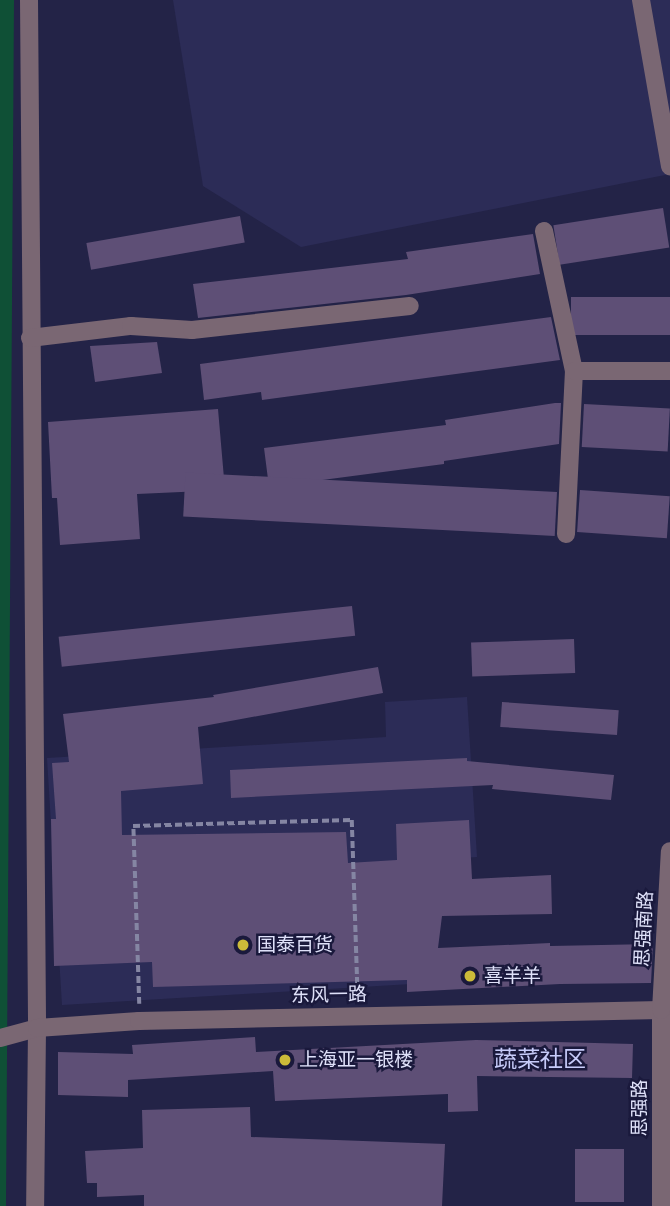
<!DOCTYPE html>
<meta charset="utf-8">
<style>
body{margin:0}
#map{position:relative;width:670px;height:1206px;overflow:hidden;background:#232347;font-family:"Times New Roman","Noto Sans SC",serif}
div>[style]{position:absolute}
.built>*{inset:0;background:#2c2c57}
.water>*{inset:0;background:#0f5036}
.building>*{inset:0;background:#5e4f76;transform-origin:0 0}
.path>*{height:3.5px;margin-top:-1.75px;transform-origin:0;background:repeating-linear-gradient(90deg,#8586a3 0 7px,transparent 0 10.5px)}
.minor>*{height:18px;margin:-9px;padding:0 9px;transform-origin:9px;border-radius:9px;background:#7a6773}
.dots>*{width:19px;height:19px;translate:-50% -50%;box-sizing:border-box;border:4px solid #1a193c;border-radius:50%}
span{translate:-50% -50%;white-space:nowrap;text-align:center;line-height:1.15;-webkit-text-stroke:5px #1a193c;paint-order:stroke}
.street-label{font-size:19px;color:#dfe1f9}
.poi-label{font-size:19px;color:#dfe1f9}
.left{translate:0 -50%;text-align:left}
.quarter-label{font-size:23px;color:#c7cbf9}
</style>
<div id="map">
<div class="built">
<div style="clip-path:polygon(173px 0,670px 0,670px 174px,301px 247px,203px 186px)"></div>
<div style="clip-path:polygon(467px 697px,477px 857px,404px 862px,411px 984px,62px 1005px,47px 758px,386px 737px,385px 702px)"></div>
</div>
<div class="water">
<div style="clip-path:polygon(0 0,14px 0,6px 1206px,0 1206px)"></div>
</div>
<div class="building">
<div style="left:663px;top:208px;width:40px;height:111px;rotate:81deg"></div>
<div style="left:240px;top:216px;width:27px;height:156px;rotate:80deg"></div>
<div style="clip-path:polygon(533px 234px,540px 274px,406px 295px,198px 318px,193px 284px,408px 259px,406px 252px)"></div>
<div style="left:670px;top:297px;width:38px;height:99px;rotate:90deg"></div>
<div style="clip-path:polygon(551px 317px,560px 360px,262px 400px,261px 392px,204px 400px,200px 364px)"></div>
<div style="clip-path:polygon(157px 342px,162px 373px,95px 382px,90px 346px)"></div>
<div style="clip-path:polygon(555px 403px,561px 403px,559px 444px,444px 461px,444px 464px,269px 487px,264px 448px,446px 425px,445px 420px)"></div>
<div style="left:584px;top:404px;width:86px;height:43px;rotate:3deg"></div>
<div style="clip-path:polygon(218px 409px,225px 490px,137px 494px,140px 539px,60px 545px,57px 498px,52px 498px,48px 422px)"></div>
<div style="left:580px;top:490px;width:90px;height:42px;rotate:4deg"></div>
<div style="left:557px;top:492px;width:44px;height:372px;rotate:93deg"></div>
<div style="left:352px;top:606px;width:30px;height:295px;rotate:84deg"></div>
<div style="left:574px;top:639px;width:34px;height:103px;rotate:88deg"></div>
<div style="clip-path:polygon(378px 667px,383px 693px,198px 727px,203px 784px,121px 791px,122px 835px,346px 832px,348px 863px,397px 860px,396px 824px,469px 820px,472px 879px,551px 875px,552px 914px,442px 916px,438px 948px,550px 943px,550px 946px,653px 944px,651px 983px,560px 984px,407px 992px,407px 980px,153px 987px,152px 962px,54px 966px,51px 819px,56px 819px,52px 763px,69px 762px,63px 714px,214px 697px,213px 695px)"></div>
<div style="left:502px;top:702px;width:117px;height:25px;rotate:4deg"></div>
<div style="clip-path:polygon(467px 758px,467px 761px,614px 775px,611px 800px,492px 789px,493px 785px,231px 798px,230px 770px)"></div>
<div style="clip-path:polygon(255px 1037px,256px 1052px,476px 1040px,633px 1044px,632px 1078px,477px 1076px,478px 1111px,448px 1112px,448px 1094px,275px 1101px,273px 1071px,128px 1080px,128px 1097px,58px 1095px,58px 1052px,133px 1054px,132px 1045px)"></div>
<div style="clip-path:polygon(250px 1107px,251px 1137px,445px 1144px,442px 1206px,144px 1206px,144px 1195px,97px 1197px,97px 1183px,87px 1183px,85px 1151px,143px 1148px,142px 1110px)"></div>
<div style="left:575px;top:1149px;width:49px;height:53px"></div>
</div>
<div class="path">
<div style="left:139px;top:1004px;width:178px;rotate:-91.9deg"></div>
<div style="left:133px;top:826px;width:219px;rotate:-1.6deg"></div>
<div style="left:352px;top:820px;width:179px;rotate:88.1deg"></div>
</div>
<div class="minor">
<div style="left:29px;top:0;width:1028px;rotate:89.55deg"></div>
<div style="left:37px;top:1028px;width:178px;rotate:90.6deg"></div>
<div style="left:641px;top:0;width:169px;rotate:80.1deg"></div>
<div style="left:544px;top:231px;width:143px;rotate:77.9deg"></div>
<div style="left:30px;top:338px;width:102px;rotate:-6.8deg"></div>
<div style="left:131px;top:326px;width:61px;rotate:3.8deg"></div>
<div style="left:192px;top:330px;width:219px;rotate:-6.3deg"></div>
<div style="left:566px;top:534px;width:163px;rotate:-87.2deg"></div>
<div style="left:574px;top:371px;width:96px"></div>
<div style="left:0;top:1038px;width:38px;rotate:-15deg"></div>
<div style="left:37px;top:1028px;width:102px;rotate:-3.9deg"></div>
<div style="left:139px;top:1021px;width:522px;rotate:-1.21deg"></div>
<div style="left:661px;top:1206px;width:196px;rotate:-90deg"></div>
<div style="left:661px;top:1010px;width:159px;rotate:-86.8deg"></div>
</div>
<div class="dots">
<div style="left:243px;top:945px;background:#cbba39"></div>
<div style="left:470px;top:976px;background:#cbba39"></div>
<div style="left:285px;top:1060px;background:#cbba39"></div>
</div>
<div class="street-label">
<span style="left:644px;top:929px;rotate:-87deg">思强南路</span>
<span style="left:329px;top:995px;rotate:-1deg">东风一路</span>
<span style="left:640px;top:1108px;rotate:-90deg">思强路</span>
</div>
<div class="poi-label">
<span class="left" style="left:257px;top:945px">国泰百货</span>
<span class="left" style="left:484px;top:976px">喜羊羊</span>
<span class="left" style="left:299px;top:1060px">上海亚一银楼</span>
</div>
<div class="quarter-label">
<span style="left:540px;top:1060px">蔬菜社区</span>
</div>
</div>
